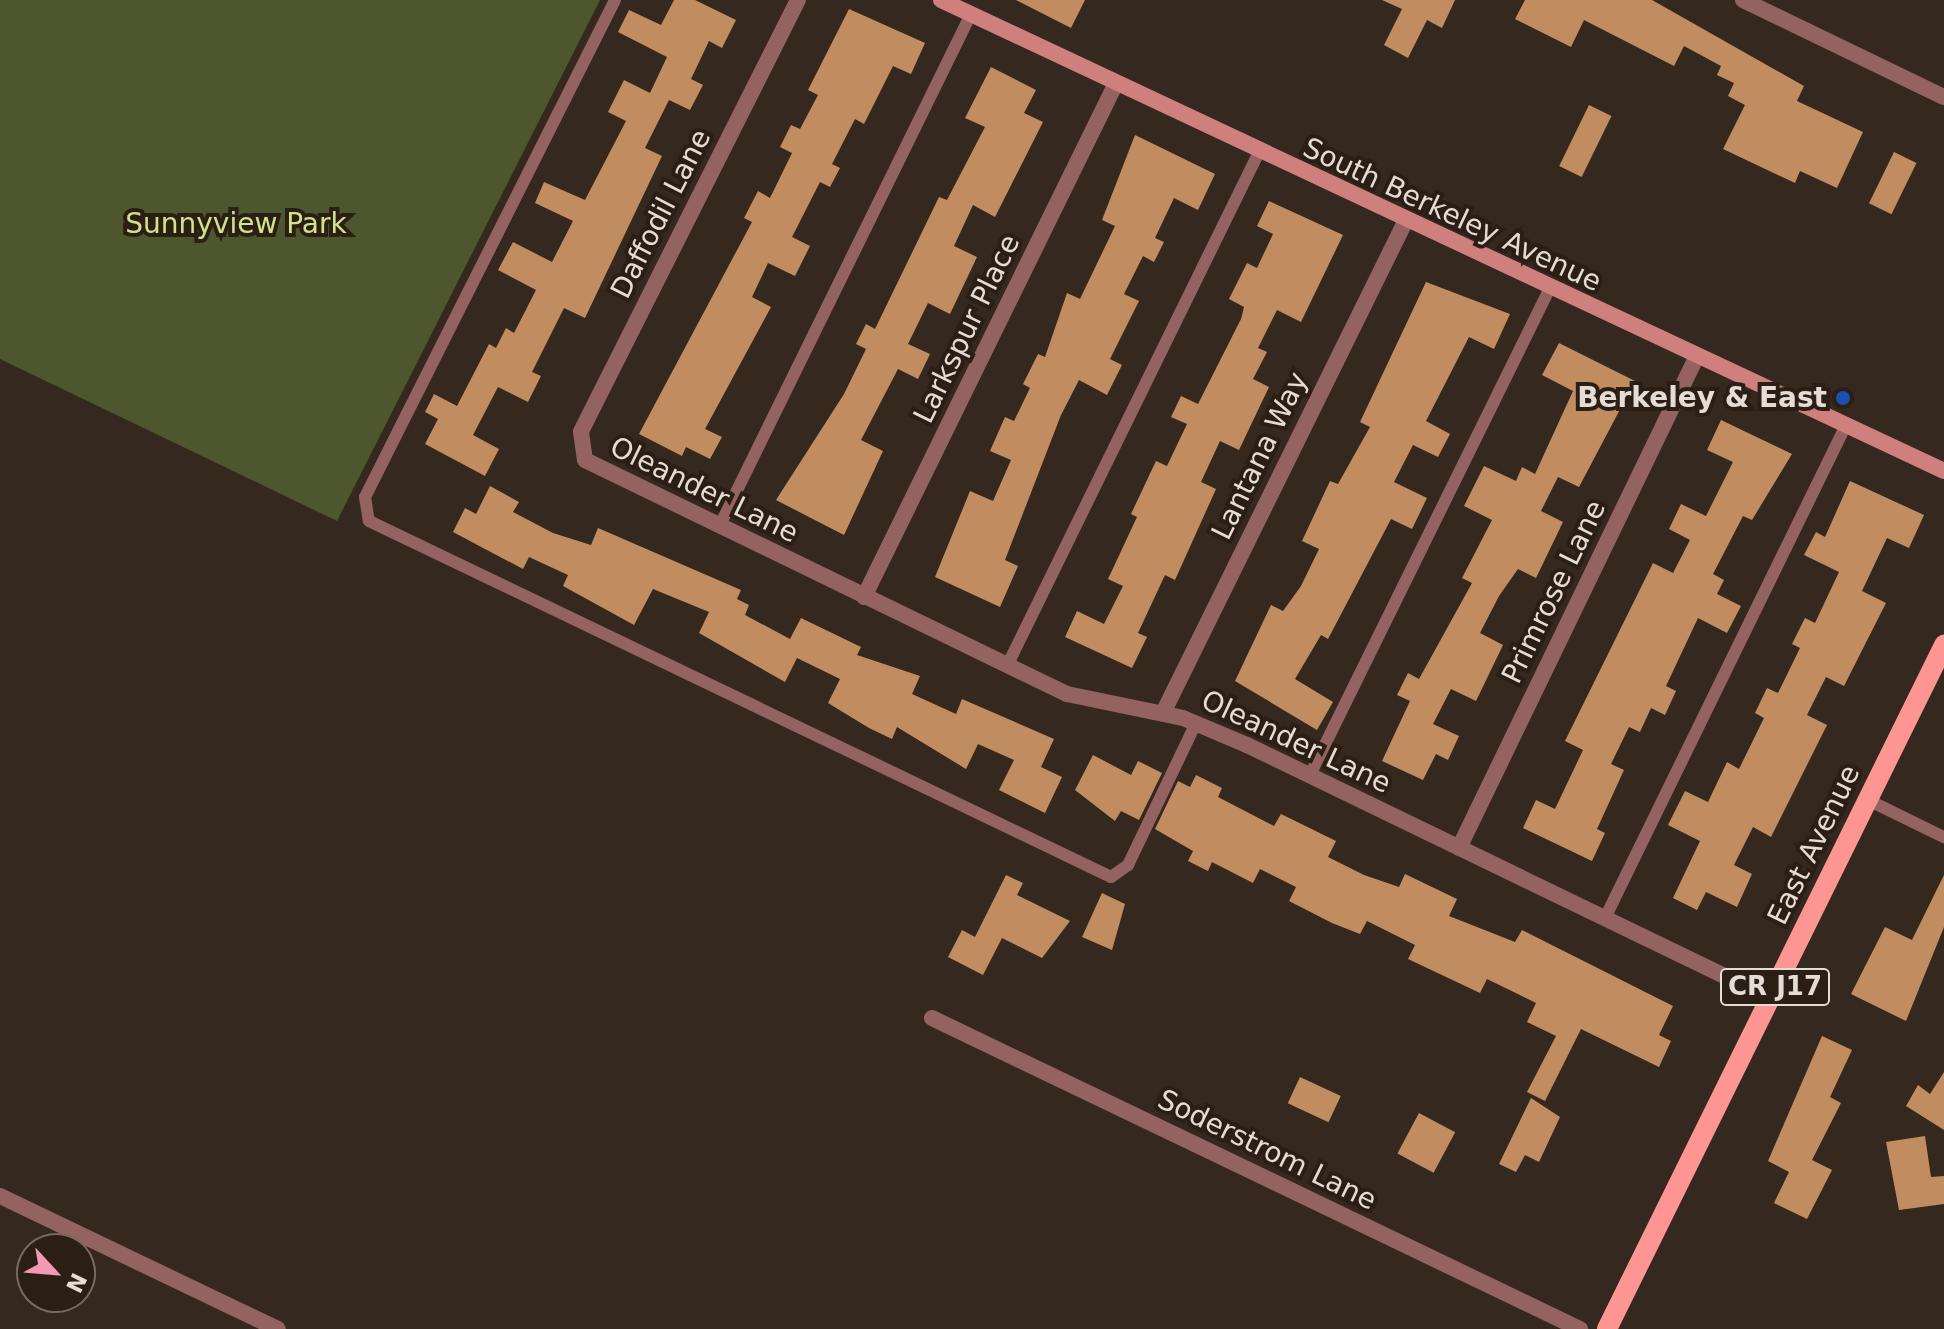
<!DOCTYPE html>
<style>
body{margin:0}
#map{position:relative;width:1944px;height:1329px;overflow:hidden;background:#35291f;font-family:"DejaVu Sans",sans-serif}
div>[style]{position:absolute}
.green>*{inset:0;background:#4e562e}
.building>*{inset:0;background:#c18d60;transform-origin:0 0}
.lane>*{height:12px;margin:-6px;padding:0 6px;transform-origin:6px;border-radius:6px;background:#946260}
.street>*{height:16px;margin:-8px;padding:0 8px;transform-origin:8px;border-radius:8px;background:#946260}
.secondary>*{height:16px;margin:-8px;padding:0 8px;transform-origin:8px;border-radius:8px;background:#cf7f7d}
.primary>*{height:20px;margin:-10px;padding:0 10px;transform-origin:10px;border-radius:10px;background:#fd9593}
.dots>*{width:22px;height:22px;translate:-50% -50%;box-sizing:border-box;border:4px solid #2b1f15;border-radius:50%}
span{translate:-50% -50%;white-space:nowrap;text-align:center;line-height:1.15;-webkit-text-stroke:8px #2b1f15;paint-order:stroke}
.shield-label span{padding:2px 6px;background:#2b1f15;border:2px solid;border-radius:6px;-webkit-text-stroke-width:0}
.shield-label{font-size:26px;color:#e5dcd6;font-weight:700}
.street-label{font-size:28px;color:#e5dcd6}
.park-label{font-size:28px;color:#d0e388}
.poi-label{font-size:28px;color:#e5dcd6;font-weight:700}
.right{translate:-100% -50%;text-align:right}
.north{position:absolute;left:16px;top:1233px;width:80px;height:80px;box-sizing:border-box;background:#2b1f15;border:2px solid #756b62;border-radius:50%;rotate:116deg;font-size:22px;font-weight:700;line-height:32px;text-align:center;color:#e5dcd6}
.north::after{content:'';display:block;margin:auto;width:28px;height:36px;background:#f19ab3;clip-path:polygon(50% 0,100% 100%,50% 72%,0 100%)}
</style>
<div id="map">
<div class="green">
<div style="clip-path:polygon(0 0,600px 0,337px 521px,0 359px)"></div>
</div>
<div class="building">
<div style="clip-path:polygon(674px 0,695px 0,736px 20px,722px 48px,709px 41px,691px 79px,703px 85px,690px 110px,669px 100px,645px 148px,662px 156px,585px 318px,564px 308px,532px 372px,541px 376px,528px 402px,498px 387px,473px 435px,499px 449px,485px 476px,425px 444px,438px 419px,425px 412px,434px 394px,457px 406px,489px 344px,496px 348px,506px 328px,514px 333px,536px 290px,498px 270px,513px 242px,552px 262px,573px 221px,535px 203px,544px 182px,585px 200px,626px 121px,608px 112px,624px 80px,650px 93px,667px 57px,618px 32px,629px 10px,661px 25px)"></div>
<div style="clip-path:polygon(1016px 0,1085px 0,1071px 28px)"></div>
<div style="clip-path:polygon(1382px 0,1455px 0,1442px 28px,1427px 20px,1408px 58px,1384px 45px,1402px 9px)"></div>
<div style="clip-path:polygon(1525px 0,1652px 0,1804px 86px,1797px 101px,1863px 132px,1837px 188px,1800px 171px,1795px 183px,1723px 149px,1745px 105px,1728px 96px,1734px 83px,1717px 75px,1721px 66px,1684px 46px,1674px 66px,1584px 20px,1571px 47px,1515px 19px)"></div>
<div style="clip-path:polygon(849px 9px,925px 43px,911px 74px,893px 66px,864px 124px,855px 119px,832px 164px,840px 168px,830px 187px,820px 182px,792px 237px,810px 246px,795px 276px,768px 263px,752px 297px,771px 307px,705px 429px,722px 437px,710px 459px,686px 447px,682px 456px,639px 434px,752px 222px,744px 218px,758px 191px,770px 198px,792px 153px,780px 147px,791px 125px,800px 129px,818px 95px,808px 90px)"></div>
<div style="clip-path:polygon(991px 67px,1036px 90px,1024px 113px,1043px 122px,995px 217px,973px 205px,954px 246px,977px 257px,950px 314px,928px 303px,908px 344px,930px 354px,918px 379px,898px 369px,861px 440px,883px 451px,844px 535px,776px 500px,844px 394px,866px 349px,856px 344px,866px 324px,875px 329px,939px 197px,947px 200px,985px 127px,965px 118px)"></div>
<div style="left:1589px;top:105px;width:25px;height:68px;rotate:26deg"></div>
<div style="clip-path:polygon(1135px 135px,1215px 174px,1198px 210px,1174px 198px,1155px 238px,1164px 242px,1154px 262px,1143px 256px,1124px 294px,1139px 301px,1110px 359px,1122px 365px,1107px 395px,1079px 380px,1061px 415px,1005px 560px,1018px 566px,1000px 607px,935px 577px,970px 491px,993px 501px,1011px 460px,990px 451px,1005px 417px,1014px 421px,1030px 388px,1023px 384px,1038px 354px,1045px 357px,1067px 293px,1080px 299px,1115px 226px,1102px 220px)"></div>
<div style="left:1894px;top:152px;width:25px;height:57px;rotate:26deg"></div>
<div style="clip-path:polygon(1269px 201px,1343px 235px,1301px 322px,1277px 310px,1258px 348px,1267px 352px,1253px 379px,1269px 387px,1239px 450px,1220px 441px,1201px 482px,1216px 489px,1175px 580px,1165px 575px,1138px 633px,1147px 637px,1132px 668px,1065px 637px,1077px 611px,1104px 624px,1123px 586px,1108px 579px,1137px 517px,1131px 514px,1156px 461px,1167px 466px,1187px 424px,1171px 417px,1181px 396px,1198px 404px,1241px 319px,1244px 307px,1229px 299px,1247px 263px,1257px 268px,1273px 234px,1257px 226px)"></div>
<div style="clip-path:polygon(1426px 282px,1510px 314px,1494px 349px,1469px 337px,1426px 421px,1450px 434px,1438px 457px,1413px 445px,1394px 482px,1427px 498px,1412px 529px,1391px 519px,1328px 639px,1321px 635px,1295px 679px,1333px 702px,1317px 730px,1235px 681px,1271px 605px,1283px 611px,1301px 586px,1319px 549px,1302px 541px,1330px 481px,1338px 484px,1370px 427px,1360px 422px)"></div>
<div style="clip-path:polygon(1559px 343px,1635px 381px,1579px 487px,1558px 477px,1541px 511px,1563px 522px,1536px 578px,1518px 569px,1499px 596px,1480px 633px,1503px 645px,1476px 701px,1451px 689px,1433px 724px,1459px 736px,1448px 760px,1436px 754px,1423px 780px,1382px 761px,1410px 701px,1397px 695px,1408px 673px,1419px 679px,1472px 583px,1462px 578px,1492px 520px,1464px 506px,1484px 466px,1516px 481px,1522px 467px,1535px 474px,1573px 391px,1542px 375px)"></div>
<div style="clip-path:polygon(1721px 420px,1792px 454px,1752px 520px,1743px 516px,1713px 574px,1724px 580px,1717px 594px,1741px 606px,1727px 633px,1698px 618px,1666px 686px,1676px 691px,1665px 715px,1651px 708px,1640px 732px,1629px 727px,1611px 764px,1624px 770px,1597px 829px,1605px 833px,1592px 861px,1523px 828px,1536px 800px,1555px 809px,1583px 750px,1565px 741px,1653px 563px,1673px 573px,1690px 540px,1669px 529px,1681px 504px,1706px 516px,1733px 462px,1707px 450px)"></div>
<div style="clip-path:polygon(1850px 481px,1924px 515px,1909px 548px,1887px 538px,1862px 591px,1886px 603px,1844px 686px,1826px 677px,1807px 715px,1827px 725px,1771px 837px,1753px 827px,1734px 865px,1752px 874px,1737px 907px,1706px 892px,1697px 910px,1673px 898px,1700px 841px,1668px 825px,1685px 791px,1708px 802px,1727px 762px,1739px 769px,1764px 718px,1755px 713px,1767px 688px,1778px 693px,1800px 648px,1792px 644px,1805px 618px,1815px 623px,1839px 572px,1804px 555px,1816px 532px,1825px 537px)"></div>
<div style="clip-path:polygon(490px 486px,519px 502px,513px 512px,553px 533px,591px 545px,598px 528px,741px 590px,737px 599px,749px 605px,745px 615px,790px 639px,801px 618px,861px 647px,857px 655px,920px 676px,912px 694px,956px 714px,962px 699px,1054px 739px,1041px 767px,1062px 777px,1045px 813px,999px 790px,1014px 760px,978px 744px,966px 769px,897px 727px,892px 739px,869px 728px,828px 703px,840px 679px,797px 658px,785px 682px,699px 633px,709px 612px,653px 589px,634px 625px,563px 586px,568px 575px,529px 557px,523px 569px,453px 532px,465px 508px,476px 514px)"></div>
<div style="clip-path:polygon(1093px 755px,1131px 775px,1138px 761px,1162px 773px,1139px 820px,1121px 811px,1115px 821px,1075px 790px)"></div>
<div style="clip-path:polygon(1196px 775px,1222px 788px,1218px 797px,1274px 826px,1281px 814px,1336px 841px,1328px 857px,1364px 875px,1399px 887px,1405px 874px,1457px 899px,1449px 916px,1515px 942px,1522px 930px,1673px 1006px,1659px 1035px,1671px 1041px,1659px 1067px,1581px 1029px,1545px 1101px,1527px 1092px,1556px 1036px,1527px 1022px,1536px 1003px,1487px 979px,1480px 993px,1408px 959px,1415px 945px,1367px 921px,1360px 934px,1332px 923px,1289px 901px,1296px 887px,1260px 869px,1253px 883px,1212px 862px,1208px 871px,1188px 861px,1193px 851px,1155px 829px,1178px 781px,1190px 787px)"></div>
<div style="clip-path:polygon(1006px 875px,1023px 883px,1017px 895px,1070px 921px,1042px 958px,1002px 938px,983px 975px,948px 957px,962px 930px,975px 937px)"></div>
<div style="clip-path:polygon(1944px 875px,1944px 927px,1906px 1021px,1851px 994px,1885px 927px,1912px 940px)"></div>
<div style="clip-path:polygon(1102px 893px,1125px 904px,1112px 950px,1082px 937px)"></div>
<div style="clip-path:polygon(1822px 1036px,1852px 1050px,1830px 1097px,1841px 1103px,1812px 1160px,1832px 1170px,1807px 1219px,1774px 1203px,1789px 1172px,1768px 1161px)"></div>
<div style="clip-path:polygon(1944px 1072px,1944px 1130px,1906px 1106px,1918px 1085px,1930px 1094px)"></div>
<div style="left:1300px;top:1077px;width:45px;height:29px;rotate:25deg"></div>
<div style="clip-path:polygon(1531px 1098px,1560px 1117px,1539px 1162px,1525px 1155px,1516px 1172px,1499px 1164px)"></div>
<div style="left:1419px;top:1113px;width:41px;height:46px;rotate:28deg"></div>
<div style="clip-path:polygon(1925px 1136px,1931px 1177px,1944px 1176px,1944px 1204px,1899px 1210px,1886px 1142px)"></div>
</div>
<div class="lane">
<div style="left:615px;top:0;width:556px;rotate:116.7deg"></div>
<div style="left:365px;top:497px;width:24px;rotate:81deg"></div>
<div style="left:369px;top:521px;width:823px;rotate:25.63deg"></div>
<div style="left:1111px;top:877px;width:21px;rotate:-35deg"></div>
<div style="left:1128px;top:865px;width:157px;rotate:-64.4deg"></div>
<div style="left:719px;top:527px;width:572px;rotate:-63.84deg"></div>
<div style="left:1007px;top:666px;width:572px;rotate:-63.88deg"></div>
<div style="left:1310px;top:775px;width:541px;rotate:-63.77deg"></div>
<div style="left:1868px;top:800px;width:85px;rotate:26deg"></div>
<div style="left:1605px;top:918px;width:547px;rotate:-63.95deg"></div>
</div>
<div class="street">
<div style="left:798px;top:0;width:483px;rotate:116.7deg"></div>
<div style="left:581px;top:432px;width:28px;rotate:82deg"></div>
<div style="left:585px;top:460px;width:536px;rotate:25.9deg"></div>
<div style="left:1067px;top:694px;width:118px;rotate:11.7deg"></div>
<div style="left:1183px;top:718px;width:69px;rotate:22.9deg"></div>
<div style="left:1247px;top:745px;width:581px;rotate:25.82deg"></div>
<div style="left:1743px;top:0;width:223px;rotate:25.8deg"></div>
<div style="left:864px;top:597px;width:572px;rotate:-63.88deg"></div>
<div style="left:1163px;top:713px;width:547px;rotate:-63.76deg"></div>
<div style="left:1459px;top:848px;width:542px;rotate:-64.19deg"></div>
<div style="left:932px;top:1018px;width:719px;rotate:25.64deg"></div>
<div style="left:0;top:1196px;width:308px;rotate:25.6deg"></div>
</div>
<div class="secondary">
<div style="left:941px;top:0;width:1108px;rotate:25.15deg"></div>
</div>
<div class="primary">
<div style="left:1607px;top:1329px;width:763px;rotate:-63.77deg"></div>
</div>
<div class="dots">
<div style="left:1843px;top:398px;background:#1a4fb4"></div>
</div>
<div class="shield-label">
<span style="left:1775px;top:987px">CR J17</span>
</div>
<div class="street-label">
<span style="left:661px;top:214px;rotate:-63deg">Daffodil Lane</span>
<span style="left:1452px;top:215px;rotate:25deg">South Berkeley Avenue</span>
<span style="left:967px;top:329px;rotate:-64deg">Larkspur Place</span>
<span style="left:1260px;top:456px;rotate:-64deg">Lantana Way</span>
<span style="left:704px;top:490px;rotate:26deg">Oleander Lane</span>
<span style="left:1554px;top:592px;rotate:-64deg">Primrose Lane</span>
<span style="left:1296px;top:742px;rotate:25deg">Oleander Lane</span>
<span style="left:1814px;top:845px;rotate:-64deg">East Avenue</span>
<span style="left:1267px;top:1150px;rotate:26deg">Soderstrom Lane</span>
</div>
<div class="park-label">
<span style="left:236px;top:224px">Sunnyview Park</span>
</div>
<div class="poi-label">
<span class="right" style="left:1827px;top:398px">Berkeley &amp; East</span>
</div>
<div class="north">N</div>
</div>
